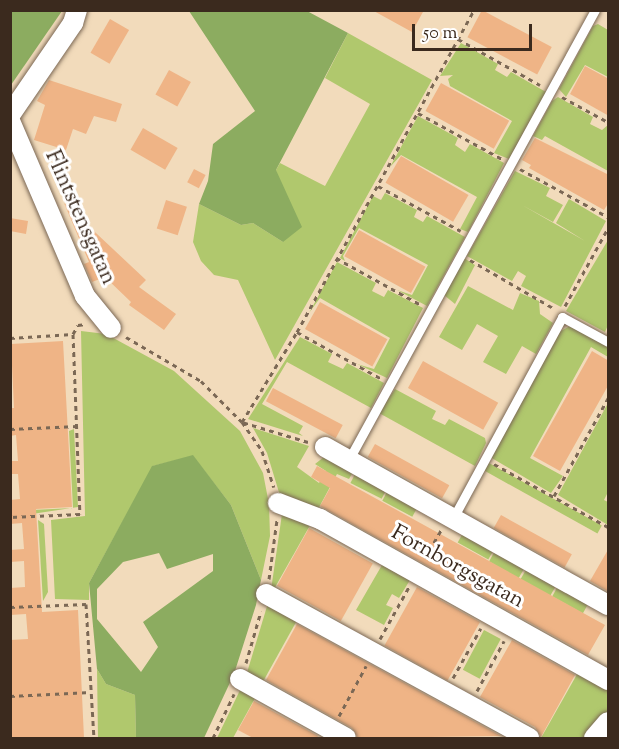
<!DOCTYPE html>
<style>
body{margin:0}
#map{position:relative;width:619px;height:749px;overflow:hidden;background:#f2dbbb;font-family:"Sorts Mill Goudy",serif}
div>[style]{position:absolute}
.green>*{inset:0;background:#b0c86d;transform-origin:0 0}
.forest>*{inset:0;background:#8cac60}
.building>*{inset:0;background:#efb486;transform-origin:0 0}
.path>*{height:3px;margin-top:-1.5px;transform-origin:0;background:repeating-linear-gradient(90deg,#7b6855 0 4.5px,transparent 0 9px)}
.roads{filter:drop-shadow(0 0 2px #7b6855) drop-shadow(0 0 2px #7b6855)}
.lane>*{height:9px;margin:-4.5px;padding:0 4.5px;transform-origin:4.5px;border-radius:4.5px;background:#fff}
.street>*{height:20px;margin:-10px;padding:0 10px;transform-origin:10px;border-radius:10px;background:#fff}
span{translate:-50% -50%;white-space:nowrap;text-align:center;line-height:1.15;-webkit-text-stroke:6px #fff;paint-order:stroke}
.street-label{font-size:22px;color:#3b2a1e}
.frame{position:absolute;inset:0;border:12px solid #3b2a1e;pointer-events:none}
.scale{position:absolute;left:412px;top:24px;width:120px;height:27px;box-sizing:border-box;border:3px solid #3b2a1e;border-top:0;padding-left:8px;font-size:18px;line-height:21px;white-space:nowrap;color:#3b2a1e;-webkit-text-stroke:4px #fff;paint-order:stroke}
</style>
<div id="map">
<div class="green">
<div style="clip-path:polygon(598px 24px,608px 30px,608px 77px,585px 65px,566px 97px,559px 89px,593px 26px)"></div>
<div style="clip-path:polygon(348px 33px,432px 80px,275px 360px,238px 280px,214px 275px,201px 261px,193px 242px,199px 204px,241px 225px,253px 223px,283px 242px,276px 170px,280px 163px,325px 186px,370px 104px,325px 78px)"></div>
<div style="clip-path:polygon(461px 43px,498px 64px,495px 70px,507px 77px,511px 72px,546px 92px,509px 159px,494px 153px,512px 121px,450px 86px,448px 79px,453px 75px,440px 76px)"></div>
<div style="clip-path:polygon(558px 97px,593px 117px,590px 124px,602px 130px,608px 125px,608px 171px,545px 136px,542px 140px,533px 136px,552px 101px)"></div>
<div style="clip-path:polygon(418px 116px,458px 138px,455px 145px,465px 152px,470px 144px,504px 163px,468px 232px,460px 229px,477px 197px,401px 155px,390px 167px)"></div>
<div style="clip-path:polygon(515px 171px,550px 188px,546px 196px,563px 205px,553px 222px,522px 205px,585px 241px,556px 223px,569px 199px,606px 221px,561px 307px,521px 286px,526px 276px,518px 271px,512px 281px,467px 256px)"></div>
<div style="clip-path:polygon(385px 193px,417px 210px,414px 217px,423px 222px,427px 216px,465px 237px,427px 306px,397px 290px,412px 295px,428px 265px,359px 228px,343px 256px,345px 261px,340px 258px,373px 196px,381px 200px)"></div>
<div style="clip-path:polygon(608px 240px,608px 325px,605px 332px,566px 311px)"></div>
<div style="clip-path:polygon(464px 258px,475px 265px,455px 304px,444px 295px)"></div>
<div style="clip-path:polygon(337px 262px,376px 283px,372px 291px,384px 297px,388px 290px,423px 308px,387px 378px,357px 364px,374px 369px,390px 338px,320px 298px,309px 313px)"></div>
<div style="clip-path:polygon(468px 286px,513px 310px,520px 293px,539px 301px,540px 314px,553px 323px,536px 354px,522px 346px,506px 374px,483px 362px,498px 336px,477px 324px,462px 350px,439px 337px)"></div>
<div style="clip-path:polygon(570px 326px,608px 344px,608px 357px,591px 347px,530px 458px,563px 476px,551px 493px,490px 457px,559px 332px)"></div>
<div style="clip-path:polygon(81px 331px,106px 334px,174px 371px,240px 431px,263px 473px,269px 504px,270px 536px,261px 580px,231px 505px,193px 456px,153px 466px,89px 583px,89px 600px,55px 599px,51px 520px,85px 516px)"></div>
<div style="clip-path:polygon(300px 337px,332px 354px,328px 362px,343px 369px,347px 363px,384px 383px,371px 408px,287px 362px,262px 404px,303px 426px,299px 433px,303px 436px,248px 419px)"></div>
<div style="clip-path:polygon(395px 389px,436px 411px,432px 419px,445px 425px,449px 419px,485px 438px,486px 443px,475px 466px,379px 413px)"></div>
<div style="clip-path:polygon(608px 403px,608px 492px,604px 500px,608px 502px,608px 525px,558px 495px)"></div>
<div style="clip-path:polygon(253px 428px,309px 446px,297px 467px,319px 483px,326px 471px,315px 464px,324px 457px,353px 472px,349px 479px,337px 474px,316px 513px,281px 499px,267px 453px)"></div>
<div style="clip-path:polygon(74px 429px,78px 507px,32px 514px,32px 510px,73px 508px,69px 431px)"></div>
<div style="left:489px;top:463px;width:129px;height:9px;rotate:29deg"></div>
<div style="left:355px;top:474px;width:35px;height:10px;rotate:27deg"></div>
<div style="left:387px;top:492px;width:34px;height:10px;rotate:28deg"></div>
<div style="clip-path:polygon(282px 514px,313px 520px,273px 591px,271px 590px)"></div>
<div style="clip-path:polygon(38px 520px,44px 524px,48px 592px,43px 601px)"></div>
<div style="left:463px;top:533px;width:35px;height:11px;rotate:29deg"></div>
<div style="left:495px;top:551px;width:34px;height:12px;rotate:30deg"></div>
<div style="clip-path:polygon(382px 565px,410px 580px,399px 598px,392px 594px,386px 605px,393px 608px,384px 625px,356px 610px)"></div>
<div style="left:527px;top:568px;width:34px;height:13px;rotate:30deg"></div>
<div style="left:558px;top:586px;width:35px;height:12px;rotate:29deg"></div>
<div style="clip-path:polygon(268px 603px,300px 615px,260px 687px,246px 676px)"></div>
<div style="left:484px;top:630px;width:19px;height:45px;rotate:28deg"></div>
<div style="clip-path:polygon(97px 669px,106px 684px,135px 695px,136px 738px,98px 738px)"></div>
<div style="clip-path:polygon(580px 669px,608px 685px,608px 711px,586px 738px,541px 738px)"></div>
<div style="clip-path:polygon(241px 688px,258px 693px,233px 738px,217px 738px)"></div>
</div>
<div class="forest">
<div style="clip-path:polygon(11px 10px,62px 11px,11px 85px,10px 11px)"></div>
<div style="clip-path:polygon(189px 11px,307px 11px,348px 33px,276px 170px,302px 227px,283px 242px,253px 223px,241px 225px,199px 204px,208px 181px,213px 144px,255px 111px)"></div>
<div style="clip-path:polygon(evenodd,193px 455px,231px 505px,261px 580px,256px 605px,234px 674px,204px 738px,136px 738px,135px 695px,106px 684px,97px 669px,89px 583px,152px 466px,193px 455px,159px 553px,167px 569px,213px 554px,213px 571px,143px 622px,158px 647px,141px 672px,97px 619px,97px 589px,123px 562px,159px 553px)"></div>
</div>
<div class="building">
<div style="clip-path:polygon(372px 10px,424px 10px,412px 32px)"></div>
<div style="left:482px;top:10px;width:79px;height:31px;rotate:28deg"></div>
<div style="left:110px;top:19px;width:22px;height:39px;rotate:30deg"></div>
<div style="clip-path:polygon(585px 66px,609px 79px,609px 116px,570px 94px)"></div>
<div style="left:169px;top:70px;width:25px;height:28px;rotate:29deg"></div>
<div style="clip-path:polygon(49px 80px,122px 104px,116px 122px,94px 116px,86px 134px,73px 129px,66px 150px,34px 140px,45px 105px,37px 101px)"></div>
<div style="left:441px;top:83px;width:78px;height:32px;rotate:29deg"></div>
<div style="left:143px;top:128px;width:40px;height:25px;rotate:30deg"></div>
<div style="clip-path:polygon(535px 138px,609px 175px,609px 202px,604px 210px,529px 168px,531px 165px,522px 160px)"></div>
<div style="left:401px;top:156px;width:78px;height:31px;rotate:30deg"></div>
<div style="left:194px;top:169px;width:13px;height:15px;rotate:27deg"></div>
<div style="left:166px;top:200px;width:22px;height:30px;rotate:18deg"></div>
<div style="clip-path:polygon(64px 203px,146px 280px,139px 287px,176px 314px,164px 330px,129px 305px,131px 302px,105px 277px,92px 282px,84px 264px,89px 262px)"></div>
<div style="clip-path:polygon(10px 218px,28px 221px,26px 234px,10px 231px)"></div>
<div style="left:359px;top:230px;width:76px;height:30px;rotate:29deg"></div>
<div style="left:320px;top:302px;width:77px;height:31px;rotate:29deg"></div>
<div style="clip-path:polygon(63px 341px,72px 507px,36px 509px,42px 612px,78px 610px,84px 738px,10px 738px,10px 640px,28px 639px,26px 614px,10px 615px,10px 588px,25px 587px,24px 561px,10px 562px,10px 550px,24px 549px,22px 523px,10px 524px,10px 500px,20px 499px,18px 474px,10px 474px,10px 461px,18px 461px,16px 435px,10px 436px,10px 408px,14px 408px,11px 344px)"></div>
<div style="clip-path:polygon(592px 351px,609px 361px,609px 384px,560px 471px,533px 456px)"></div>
<div style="left:423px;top:361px;width:86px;height:31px;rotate:29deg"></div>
<div style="left:273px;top:388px;width:79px;height:15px;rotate:28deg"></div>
<div style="left:375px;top:444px;width:85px;height:15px;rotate:29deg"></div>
<div style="clip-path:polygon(317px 466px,605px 625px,588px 655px,320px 506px,330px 488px,311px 477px)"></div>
<div style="left:501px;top:515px;width:81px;height:15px;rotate:29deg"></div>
<div style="left:309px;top:528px;width:73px;height:66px;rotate:29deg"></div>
<div style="clip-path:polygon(609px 548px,609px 592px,590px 581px)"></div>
<div style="left:417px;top:587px;width:72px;height:67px;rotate:29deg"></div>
<div style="clip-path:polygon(297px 624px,501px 736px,358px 738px,352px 728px,266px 680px)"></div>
<div style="clip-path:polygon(512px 640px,575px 675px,541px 737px,535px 727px,480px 697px)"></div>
<div style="clip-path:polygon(254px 701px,318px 736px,317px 738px,253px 738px,238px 730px)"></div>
</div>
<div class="path">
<div style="left:458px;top:39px;width:94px;rotate:29.3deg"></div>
<div style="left:562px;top:97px;width:52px;rotate:28.5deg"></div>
<div style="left:418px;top:113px;width:96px;rotate:28.7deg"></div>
<div style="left:520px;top:169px;width:100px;rotate:28.6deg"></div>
<div style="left:378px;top:186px;width:94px;rotate:28.5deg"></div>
<div style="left:336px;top:258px;width:97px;rotate:28.9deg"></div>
<div style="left:470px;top:260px;width:98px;rotate:30deg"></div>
<div style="left:565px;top:306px;width:89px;rotate:-61.1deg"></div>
<div style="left:297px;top:332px;width:95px;rotate:29deg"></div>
<div style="left:73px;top:334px;width:10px;rotate:-61deg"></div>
<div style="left:78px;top:325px;width:8px;rotate:-7deg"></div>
<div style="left:126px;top:337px;width:87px;rotate:30.4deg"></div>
<div style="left:201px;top:381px;width:58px;rotate:45deg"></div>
<div style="left:242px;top:422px;width:35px;rotate:55deg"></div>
<div style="left:262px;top:451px;width:38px;rotate:72deg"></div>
<div style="left:10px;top:338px;width:63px;rotate:-3.6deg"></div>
<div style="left:73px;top:334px;width:180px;rotate:87.8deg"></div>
<div style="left:80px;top:514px;width:70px;rotate:177.5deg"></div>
<div style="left:10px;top:429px;width:68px;rotate:-2.5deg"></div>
<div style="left:308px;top:442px;width:69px;rotate:-163.1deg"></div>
<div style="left:242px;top:422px;width:105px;rotate:-58.6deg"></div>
<div style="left:297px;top:332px;width:367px;rotate:-61.2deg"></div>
<div style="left:494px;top:464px;width:130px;rotate:28.9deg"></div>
<div style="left:554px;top:496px;width:112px;rotate:-61.1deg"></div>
<div style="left:425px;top:558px;width:32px;rotate:-60deg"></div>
<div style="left:269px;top:579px;width:60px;rotate:-82.3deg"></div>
<div style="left:10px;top:607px;width:76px;rotate:-2.3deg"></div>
<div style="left:86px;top:604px;width:134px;rotate:86.6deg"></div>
<div style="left:380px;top:639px;width:60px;rotate:-60.9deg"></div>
<div style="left:246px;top:663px;width:54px;rotate:-73.9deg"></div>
<div style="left:453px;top:678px;width:57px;rotate:-60.8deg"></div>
<div style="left:477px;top:691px;width:57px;rotate:-61.6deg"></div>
<div style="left:10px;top:696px;width:81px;rotate:-2.8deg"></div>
<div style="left:339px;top:716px;width:57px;rotate:-61.6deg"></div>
<div style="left:213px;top:738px;width:49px;rotate:-64.5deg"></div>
</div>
<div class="roads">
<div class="lane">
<div style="left:348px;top:461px;width:514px;rotate:-61.29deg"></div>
<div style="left:452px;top:520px;width:231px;rotate:-61.5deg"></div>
<div style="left:562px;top:317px;width:52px;rotate:28.5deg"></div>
</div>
<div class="street">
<div style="left:10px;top:115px;width:112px;rotate:-55.6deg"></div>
<div style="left:73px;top:23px;width:14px;rotate:-73deg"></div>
<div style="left:10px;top:121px;width:190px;rotate:66.8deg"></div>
<div style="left:85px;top:296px;width:41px;rotate:50.9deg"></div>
<div style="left:325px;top:447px;width:324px;rotate:29.2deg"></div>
<div style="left:278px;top:503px;width:45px;rotate:20.9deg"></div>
<div style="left:320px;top:519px;width:330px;rotate:29.2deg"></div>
<div style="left:266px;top:594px;width:300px;rotate:28.7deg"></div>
<div style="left:240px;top:679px;width:121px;rotate:29.1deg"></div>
<div style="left:594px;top:738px;width:21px;rotate:-49deg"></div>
</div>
</div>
<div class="street-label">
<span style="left:79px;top:218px;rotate:66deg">Flintstensgatan</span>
<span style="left:457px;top:568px;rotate:29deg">Fornborgsgatan</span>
</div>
<div class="frame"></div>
<div class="scale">50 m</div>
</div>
